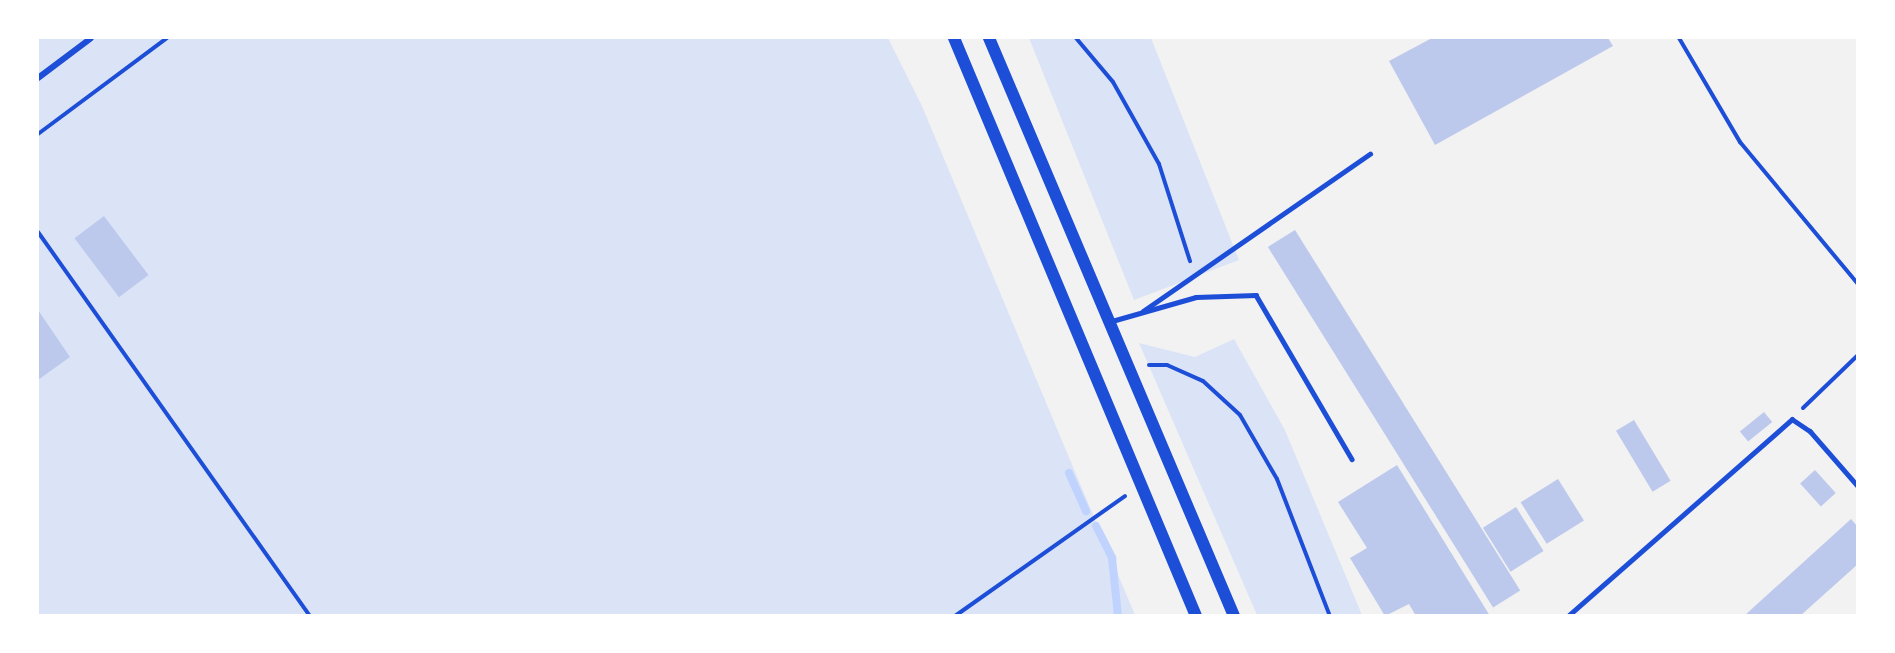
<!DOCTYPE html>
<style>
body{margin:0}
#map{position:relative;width:1895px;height:653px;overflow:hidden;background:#f2f2f2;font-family:Bitter,serif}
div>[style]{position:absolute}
.green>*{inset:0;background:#dbe4f7}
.stream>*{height:8px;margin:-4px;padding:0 4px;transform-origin:4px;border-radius:4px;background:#bfd3fe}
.building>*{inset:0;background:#bdc9ec;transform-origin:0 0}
.path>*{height:4px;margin:-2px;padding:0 2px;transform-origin:2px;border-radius:2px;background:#1d4ed8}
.service>*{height:4.5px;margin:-2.25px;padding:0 2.25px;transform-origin:2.25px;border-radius:2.25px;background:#1d4ed8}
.minor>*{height:6px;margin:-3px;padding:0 3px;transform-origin:3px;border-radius:3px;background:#1d4ed8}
.secondary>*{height:12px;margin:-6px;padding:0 6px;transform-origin:6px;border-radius:6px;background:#1d4ed8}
span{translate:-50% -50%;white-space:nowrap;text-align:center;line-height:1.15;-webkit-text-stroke:5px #fff;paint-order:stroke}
.frame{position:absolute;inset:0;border:39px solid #fff;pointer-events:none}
</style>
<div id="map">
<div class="green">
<div style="clip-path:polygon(38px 38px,888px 38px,922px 106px,1135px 615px,38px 615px)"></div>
<div style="clip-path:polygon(1029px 38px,1151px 38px,1239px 260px,1134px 300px)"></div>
<div style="clip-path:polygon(1234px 339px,1285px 430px,1362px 615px,1257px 615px,1139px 343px,1195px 357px)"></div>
</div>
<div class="stream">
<div style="left:1069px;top:473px;width:42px;rotate:65.9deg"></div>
<div style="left:1096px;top:526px;width:36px;rotate:63deg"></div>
<div style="left:1112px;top:558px;width:58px;rotate:84.1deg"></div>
</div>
<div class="building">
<div style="clip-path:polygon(1432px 38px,1608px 38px,1613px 46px,1435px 145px,1389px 61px)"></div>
<div style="left:104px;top:216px;width:74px;height:37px;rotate:53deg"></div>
<div style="left:1295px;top:230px;width:425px;height:32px;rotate:58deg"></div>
<div style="clip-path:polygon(38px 310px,70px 357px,38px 380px)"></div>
<div style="left:1764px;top:412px;width:13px;height:31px;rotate:51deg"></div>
<div style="left:1634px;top:420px;width:71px;height:21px;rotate:59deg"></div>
<div style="clip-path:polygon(1397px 465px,1490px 616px,1416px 616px,1409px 604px,1385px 616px,1350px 558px,1367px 548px,1338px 502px)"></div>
<div style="left:1815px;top:470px;width:31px;height:20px;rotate:48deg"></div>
<div style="left:1558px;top:479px;width:49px;height:44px;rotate:58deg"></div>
<div style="left:1516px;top:507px;width:52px;height:39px;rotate:58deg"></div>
<div style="clip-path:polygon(1851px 519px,1858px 527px,1858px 564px,1800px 616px,1744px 616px)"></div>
</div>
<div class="path">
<div style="left:1076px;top:38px;width:57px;rotate:49.9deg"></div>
<div style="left:1113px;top:82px;width:94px;rotate:60.7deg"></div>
<div style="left:1159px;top:164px;width:102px;rotate:72.3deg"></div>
<div style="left:1679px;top:38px;width:121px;rotate:59.6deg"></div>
<div style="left:1740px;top:142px;width:185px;rotate:50.3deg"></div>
<div style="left:38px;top:134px;width:161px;rotate:-36.7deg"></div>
<div style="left:38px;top:232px;width:471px;rotate:54.7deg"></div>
<div style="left:1149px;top:365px;width:18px"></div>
<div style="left:1167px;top:365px;width:39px;rotate:24deg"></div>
<div style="left:1203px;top:381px;width:50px;rotate:42.6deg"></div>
<div style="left:1240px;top:415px;width:74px;rotate:60deg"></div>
<div style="left:1277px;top:479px;width:147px;rotate:68.9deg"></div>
<div style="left:1803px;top:408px;width:76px;rotate:-43.9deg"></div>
<div style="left:955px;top:616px;width:208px;rotate:-35.2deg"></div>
</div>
<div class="service">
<div style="left:1143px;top:311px;width:276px;rotate:-34.7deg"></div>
<div style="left:1112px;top:321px;width:87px;rotate:-15.9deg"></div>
<div style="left:1196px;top:297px;width:60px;rotate:-1.9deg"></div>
<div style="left:1256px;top:295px;width:190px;rotate:59.7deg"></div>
<div style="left:1568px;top:616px;width:298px;rotate:-41.3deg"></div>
<div style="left:1792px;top:419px;width:22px;rotate:34deg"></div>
<div style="left:1810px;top:431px;width:73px;rotate:48.9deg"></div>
</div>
<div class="minor">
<div style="left:38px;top:78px;width:66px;rotate:-37deg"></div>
</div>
<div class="secondary">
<div style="left:954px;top:38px;width:627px;rotate:67.28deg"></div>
<div style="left:989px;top:38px;width:628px;rotate:67.03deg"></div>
</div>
<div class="frame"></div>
</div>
